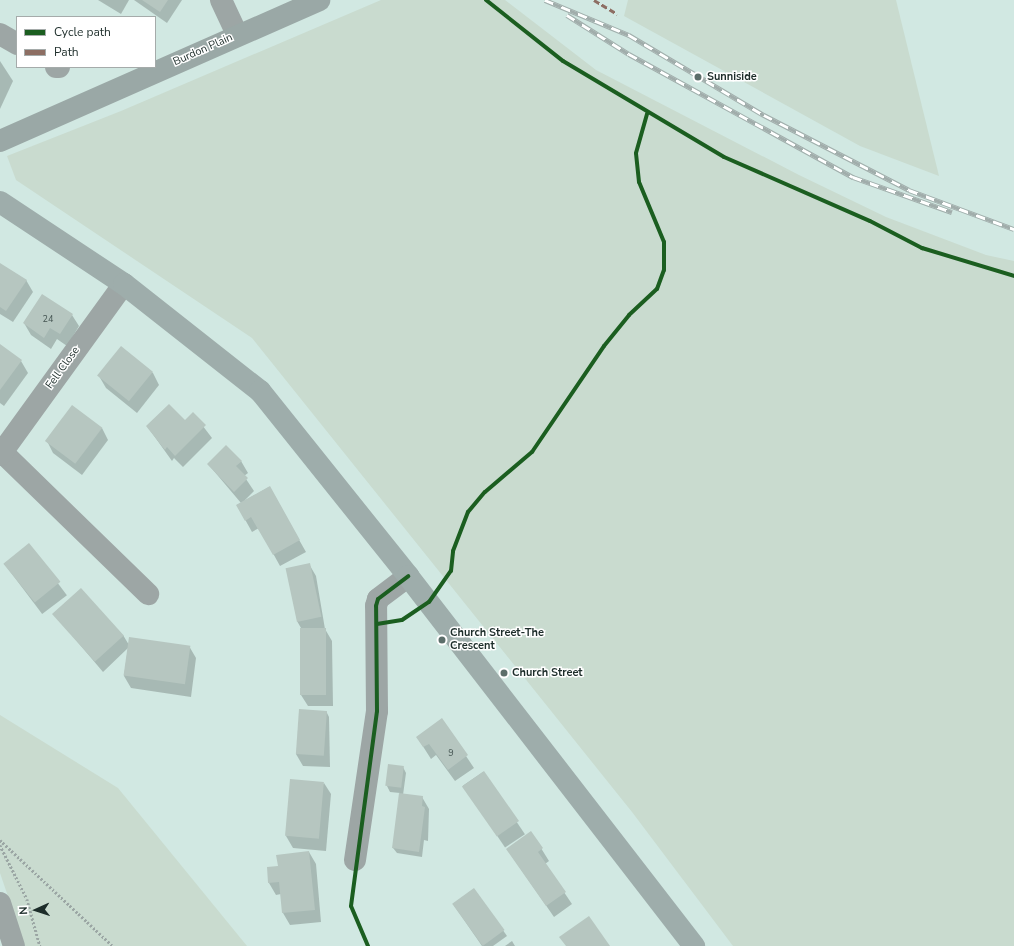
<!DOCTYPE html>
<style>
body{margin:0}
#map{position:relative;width:1014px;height:946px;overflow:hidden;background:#d1e8e2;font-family:"Nunito Sans",sans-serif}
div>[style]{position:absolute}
.green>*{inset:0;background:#c9dbcf}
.shadow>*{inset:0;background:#0003;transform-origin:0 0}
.building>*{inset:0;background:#b6c6c0;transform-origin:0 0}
.path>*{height:2.5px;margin-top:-1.25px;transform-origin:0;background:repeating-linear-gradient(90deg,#9ba6a4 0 2px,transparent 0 4px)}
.minor>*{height:22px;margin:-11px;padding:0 11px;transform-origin:11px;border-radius:11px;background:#9da6a5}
.major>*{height:22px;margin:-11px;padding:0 11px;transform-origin:11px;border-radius:11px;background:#9aa8a6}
.highway>*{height:22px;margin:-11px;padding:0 11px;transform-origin:11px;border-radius:11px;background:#9eadab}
.rail>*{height:4.5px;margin-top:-2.25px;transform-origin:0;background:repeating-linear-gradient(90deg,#fff 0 9px,#a1adab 0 18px);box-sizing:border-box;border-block:1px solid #a1adab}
.quiet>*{height:3px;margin-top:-1.5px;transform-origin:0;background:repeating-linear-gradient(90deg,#8d6e63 0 6px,transparent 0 9px)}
.cycleway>*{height:4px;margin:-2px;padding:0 2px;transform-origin:2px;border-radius:2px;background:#1b5e20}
.dots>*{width:11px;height:11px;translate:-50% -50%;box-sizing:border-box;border:2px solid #fff;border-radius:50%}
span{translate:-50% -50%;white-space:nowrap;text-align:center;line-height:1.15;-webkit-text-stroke:3px #fff;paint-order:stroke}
.number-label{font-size:9px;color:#435350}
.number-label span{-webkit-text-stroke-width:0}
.street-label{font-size:11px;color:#1d2d2a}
.poi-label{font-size:11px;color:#1d2d2a;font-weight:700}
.left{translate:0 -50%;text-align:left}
.legend{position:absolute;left:16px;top:16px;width:140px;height:52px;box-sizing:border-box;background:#fff;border:1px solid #a5abaa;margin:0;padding:5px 7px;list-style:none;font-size:12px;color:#1d2d2a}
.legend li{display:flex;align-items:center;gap:8px;height:20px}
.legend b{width:20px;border:1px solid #a5abaa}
.north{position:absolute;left:16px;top:890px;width:40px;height:40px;-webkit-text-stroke:3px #fff;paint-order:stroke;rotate:267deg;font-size:11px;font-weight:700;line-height:16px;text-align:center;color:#1d2d2a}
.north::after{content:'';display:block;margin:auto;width:14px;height:18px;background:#1d2d2a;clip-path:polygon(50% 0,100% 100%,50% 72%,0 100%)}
</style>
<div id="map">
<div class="green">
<div style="clip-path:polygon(381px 0,505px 0,596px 70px,799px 175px,886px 217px,986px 255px,1014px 261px,1014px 946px,733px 946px,632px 812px,252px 338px,16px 180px,7px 156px,121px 111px)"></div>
<div style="clip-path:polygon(628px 0,896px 0,939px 176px,860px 146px,624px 16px)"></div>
<div style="clip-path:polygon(0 715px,118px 788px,247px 946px,25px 946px,0 873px)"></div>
</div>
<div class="shadow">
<div style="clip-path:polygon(98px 0,129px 0,121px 14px)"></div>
<div style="clip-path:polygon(134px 0,182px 0,167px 23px)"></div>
<div style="clip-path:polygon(0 61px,13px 81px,0 109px)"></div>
<div style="clip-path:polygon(0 264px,26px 280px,33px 292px,13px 322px,0 314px)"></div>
<div style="clip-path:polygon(72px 315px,79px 326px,67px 346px,57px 339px,51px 349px,31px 335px,24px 323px)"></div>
<div style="clip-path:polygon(0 345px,21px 361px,28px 373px,4px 406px,0 403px)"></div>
<div style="clip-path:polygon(121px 348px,153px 373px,159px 385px,137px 413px,106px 388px,99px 376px)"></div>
<div style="clip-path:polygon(193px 413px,212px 438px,183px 467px,174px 458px,172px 461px,147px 426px,185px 422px)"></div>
<div style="clip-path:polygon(102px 428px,108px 440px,82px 475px,53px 453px,47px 441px)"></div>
<div style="clip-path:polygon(241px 461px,248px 473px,244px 476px,254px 491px,244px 501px,269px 487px,306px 552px,280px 566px,259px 528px,252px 532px,237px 505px,241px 503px,208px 464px)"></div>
<div style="left:29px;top:545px;width:63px;height:31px;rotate:53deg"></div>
<div style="clip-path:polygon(309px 564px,316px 576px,325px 629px,332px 641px,333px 706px,308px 706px,301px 695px,301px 628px,297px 621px)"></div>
<div style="clip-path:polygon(54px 614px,123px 635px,129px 645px,189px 646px,196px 658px,191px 697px,131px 688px,124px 676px,128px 648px,103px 672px)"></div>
<div style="clip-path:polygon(326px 711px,329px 717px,330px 767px,303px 766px,296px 754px)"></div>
<div style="clip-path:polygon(442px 720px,474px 768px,455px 781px,436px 755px,431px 759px,417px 737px)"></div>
<div style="clip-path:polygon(389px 765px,403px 767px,406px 773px,403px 795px,422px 797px,429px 809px,428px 841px,424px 840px,422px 857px,397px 853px,393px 848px,400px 793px,390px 792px,387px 786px)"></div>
<div style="left:483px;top:772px;width:75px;height:24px;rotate:56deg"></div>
<div style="clip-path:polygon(324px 783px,331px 794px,326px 851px,293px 848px,286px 836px)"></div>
<div style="clip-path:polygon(531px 832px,549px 861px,545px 864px,572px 904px,554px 917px,507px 849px)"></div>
<div style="clip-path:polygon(309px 852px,316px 864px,321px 922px,290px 925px,283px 913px,281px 894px,276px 895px,269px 883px,279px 867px)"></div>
<div style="clip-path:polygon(474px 889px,507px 936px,493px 946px,482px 946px,453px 904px)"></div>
<div style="clip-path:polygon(512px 941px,515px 946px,505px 946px)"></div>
</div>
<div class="building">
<div style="clip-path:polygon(142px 0,168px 0,160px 12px)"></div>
<div style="clip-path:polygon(0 263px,27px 280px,6px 311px,0 307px)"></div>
<div style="clip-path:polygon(42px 294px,73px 314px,60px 334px,50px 328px,44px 338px,23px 323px)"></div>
<div style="clip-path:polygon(0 344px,22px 360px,0 390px)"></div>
<div style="left:121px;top:346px;width:41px;height:38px;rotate:39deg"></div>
<div style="clip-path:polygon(169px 404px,185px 420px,193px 412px,206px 425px,175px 456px,167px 447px,165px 450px,146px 426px)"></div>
<div style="left:72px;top:405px;width:38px;height:45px;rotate:37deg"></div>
<div style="clip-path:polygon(226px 445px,242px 461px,236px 466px,248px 478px,234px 492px,207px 464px)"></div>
<div style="clip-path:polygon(270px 486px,300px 540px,273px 555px,251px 517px,245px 521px,236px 505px)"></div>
<div style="left:29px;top:543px;width:50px;height:33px;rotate:51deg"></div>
<div style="left:310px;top:563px;width:55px;height:25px;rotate:78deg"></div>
<div style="left:81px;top:588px;width:64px;height:39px;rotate:48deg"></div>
<div style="left:300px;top:628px;width:26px;height:67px"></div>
<div style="left:129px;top:637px;width:62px;height:39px;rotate:8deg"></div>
<div style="left:299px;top:709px;width:28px;height:45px;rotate:4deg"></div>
<div style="clip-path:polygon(442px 718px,468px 755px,448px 770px,429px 744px,423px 747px,416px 737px)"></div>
<div style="left:388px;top:764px;width:16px;height:22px;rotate:7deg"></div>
<div style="left:484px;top:771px;width:61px;height:27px;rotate:55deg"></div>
<div style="left:290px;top:779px;width:34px;height:57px;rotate:5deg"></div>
<div style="clip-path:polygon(399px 793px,423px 796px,422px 806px,425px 807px,419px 852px,392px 848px)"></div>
<div style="clip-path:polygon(531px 831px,543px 848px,538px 852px,566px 892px,546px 906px,506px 849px)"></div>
<div style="clip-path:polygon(309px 851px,315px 910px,282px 913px,279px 882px,268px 883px,267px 867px,278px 866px,276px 855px)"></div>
<div style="left:474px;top:888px;width:52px;height:27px;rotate:54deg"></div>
<div style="clip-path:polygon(589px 916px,610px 946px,566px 946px,559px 937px)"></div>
</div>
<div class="path">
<div style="left:0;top:840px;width:155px;rotate:43.2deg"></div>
<div style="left:0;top:845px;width:60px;rotate:63.4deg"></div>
<div style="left:27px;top:899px;width:49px;rotate:74.5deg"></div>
</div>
<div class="minor">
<div style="left:221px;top:0;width:38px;rotate:65deg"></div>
<div style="left:0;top:34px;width:20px;rotate:30deg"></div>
<div style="left:56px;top:67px;width:3px"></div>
<div style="left:2px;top:452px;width:204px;rotate:44.2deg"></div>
<div style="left:0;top:455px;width:211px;rotate:-54.1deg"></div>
<div style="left:355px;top:860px;width:151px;rotate:-81.6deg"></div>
<div style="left:377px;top:711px;width:105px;rotate:-90.5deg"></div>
<div style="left:376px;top:606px;width:7px;rotate:-74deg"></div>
<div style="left:378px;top:599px;width:38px;rotate:-37deg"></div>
<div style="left:0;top:903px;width:45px;rotate:72deg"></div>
</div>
<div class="major">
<div style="left:0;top:141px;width:349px;rotate:-23.8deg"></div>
</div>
<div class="highway">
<div style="left:0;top:202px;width:149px;rotate:33.5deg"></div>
<div style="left:124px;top:284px;width:173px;rotate:38.2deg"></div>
<div style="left:260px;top:391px;width:237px;rotate:51.3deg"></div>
<div style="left:408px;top:576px;width:468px;rotate:52.3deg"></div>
</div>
<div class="rail">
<div style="left:545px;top:0;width:91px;rotate:22.6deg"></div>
<div style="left:629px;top:35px;width:157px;rotate:30.7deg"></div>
<div style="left:764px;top:115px;width:163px;rotate:27.3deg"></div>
<div style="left:909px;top:190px;width:112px;rotate:20.4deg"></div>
<div style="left:567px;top:15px;width:73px;rotate:32.2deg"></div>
<div style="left:629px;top:54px;width:256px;rotate:28.8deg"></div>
<div style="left:853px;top:177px;width:105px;rotate:19.5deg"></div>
</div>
<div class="quiet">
<div style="left:594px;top:0;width:27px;rotate:31deg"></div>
</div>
<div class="cycleway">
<div style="left:486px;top:0;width:98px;rotate:38.4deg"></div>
<div style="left:563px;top:61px;width:187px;rotate:30.8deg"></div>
<div style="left:724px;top:157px;width:159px;rotate:23.7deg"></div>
<div style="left:870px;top:221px;width:59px;rotate:27.4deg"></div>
<div style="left:922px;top:248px;width:96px;rotate:16.9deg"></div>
<div style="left:377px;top:624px;width:25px;rotate:-9deg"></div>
<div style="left:402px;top:620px;width:32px;rotate:-34deg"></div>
<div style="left:429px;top:602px;width:38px;rotate:-55deg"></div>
<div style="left:451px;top:571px;width:20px;rotate:-84deg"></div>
<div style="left:453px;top:551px;width:42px;rotate:-69deg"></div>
<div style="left:468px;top:512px;width:26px;rotate:-50deg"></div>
<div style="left:485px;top:492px;width:62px;rotate:-40.4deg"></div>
<div style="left:532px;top:452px;width:128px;rotate:-55.8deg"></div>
<div style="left:604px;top:346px;width:40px;rotate:-51deg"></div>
<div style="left:629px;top:315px;width:38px;rotate:-43deg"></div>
<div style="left:657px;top:289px;width:20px;rotate:-70deg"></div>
<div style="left:664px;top:270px;width:28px;rotate:-90deg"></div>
<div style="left:664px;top:242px;width:65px;rotate:-112.6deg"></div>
<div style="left:639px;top:182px;width:29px;rotate:-96deg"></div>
<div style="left:636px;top:153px;width:41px;rotate:-74.2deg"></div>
<div style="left:368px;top:946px;width:43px;rotate:-113deg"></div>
<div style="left:351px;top:906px;width:197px;rotate:-82.4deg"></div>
<div style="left:377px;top:711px;width:105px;rotate:-90.5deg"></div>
<div style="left:376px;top:606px;width:7px;rotate:-74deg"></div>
<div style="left:378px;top:599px;width:38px;rotate:-37deg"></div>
</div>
<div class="dots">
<div style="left:698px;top:77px;background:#5c6e6a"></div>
<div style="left:442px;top:640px;background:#5c6e6a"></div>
<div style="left:504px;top:673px;background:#5c6e6a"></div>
</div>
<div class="number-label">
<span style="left:48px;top:319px">24</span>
<span style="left:451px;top:753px">9</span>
</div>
<div class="street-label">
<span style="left:203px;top:50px;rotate:-24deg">Burdon Plain</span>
<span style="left:63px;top:368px;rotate:-54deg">Fell Close</span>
</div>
<div class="poi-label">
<span class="left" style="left:707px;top:77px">Sunniside</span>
<span class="left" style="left:450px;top:640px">Church Street-The<br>Crescent</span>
<span class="left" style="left:512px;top:673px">Church Street</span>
</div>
<ul class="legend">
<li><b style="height:5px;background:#1b5e20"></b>Cycle path</li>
<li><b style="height:5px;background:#8d6e63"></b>Path</li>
</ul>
<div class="north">N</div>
</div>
